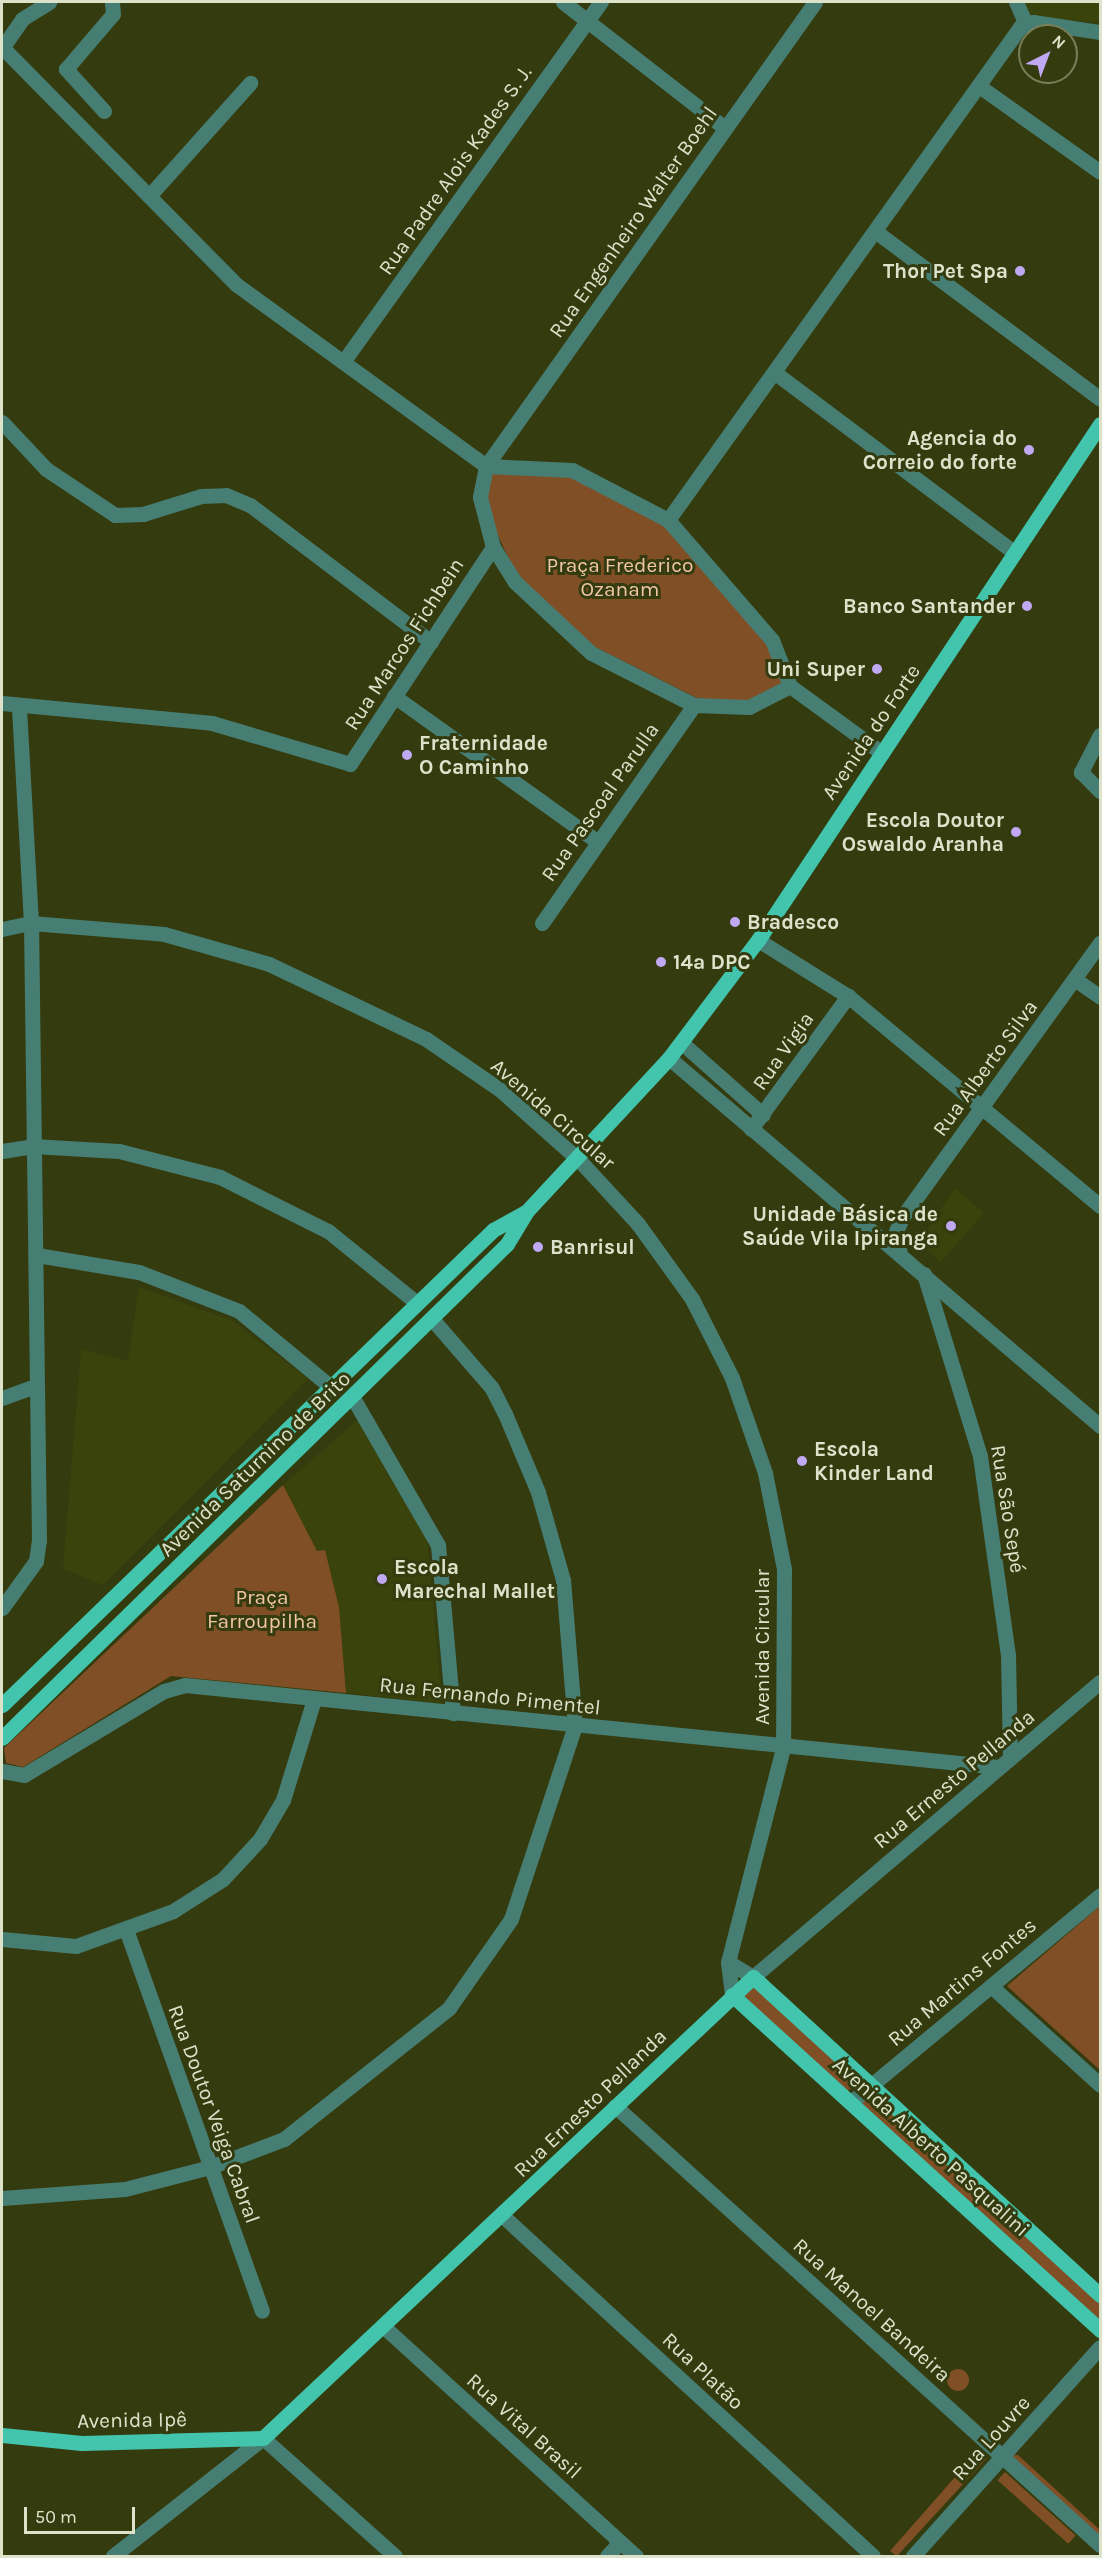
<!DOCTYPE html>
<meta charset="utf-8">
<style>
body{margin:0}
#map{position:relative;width:1102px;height:2558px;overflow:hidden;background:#343c0f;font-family:Karla,sans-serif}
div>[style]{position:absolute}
.built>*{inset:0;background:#39430b}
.green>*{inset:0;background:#804f25;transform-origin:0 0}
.round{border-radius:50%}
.minor>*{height:15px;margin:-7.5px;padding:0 7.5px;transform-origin:7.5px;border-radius:7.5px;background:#477e73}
.major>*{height:15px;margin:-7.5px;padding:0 7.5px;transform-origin:7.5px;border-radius:7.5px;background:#42c4ad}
.dots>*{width:16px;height:16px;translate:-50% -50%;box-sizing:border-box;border:3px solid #343c0f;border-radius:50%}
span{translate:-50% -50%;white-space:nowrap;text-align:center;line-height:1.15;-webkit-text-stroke:6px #343c0f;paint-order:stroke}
.street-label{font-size:21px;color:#dde3cb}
.poi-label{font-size:21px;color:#dde3cb;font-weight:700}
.right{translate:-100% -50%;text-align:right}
.left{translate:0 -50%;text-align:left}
.park-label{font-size:21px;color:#f2c6a5}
.frame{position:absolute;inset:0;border:3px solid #dde3cb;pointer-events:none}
.north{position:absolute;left:1018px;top:24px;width:60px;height:60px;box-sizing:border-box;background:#343c0f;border:2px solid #787f5a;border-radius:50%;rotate:42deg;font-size:16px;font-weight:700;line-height:24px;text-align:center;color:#dde3cb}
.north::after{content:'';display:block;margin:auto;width:21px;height:27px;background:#c0a8f3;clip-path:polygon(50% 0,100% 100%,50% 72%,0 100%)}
.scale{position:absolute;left:24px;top:2507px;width:111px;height:27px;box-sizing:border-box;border:3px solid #dde3cb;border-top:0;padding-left:8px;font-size:18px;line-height:21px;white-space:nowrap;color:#dde3cb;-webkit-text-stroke:4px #343c0f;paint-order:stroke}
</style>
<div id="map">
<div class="built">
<div style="clip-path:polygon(1021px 2px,1100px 2px,1100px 22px,1027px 19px)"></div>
<div style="clip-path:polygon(955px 1188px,984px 1213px,941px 1262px,918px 1243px)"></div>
<div style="clip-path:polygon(139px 1287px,233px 1321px,308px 1379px,103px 1585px,63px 1569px,81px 1349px,128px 1361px)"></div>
<div style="clip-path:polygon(358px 1420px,427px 1538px,442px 1703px,346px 1693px,339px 1607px,325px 1550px,317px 1551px,283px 1485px)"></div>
</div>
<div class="green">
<div style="clip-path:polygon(573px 469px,664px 523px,767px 641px,783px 683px,748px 703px,697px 698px,593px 646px,517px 577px,486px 509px,490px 470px)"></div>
<div style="clip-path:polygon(283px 1485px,317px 1551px,325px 1550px,339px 1607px,346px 1693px,171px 1676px,23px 1767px,6px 1763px,4px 1748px)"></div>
<div style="clip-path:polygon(1100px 1906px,1100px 2070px,1007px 1986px)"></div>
<div style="clip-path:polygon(753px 1982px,860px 2083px,847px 2091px,737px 1995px)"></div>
<div style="clip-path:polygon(870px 2091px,1100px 2304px,1100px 2325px,858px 2104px)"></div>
<div class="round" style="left:947px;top:2369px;width:22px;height:22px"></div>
<div style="clip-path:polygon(978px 2451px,987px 2458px,897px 2556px,890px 2551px)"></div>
<div style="clip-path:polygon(1018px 2455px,1100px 2530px,1100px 2538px,1008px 2456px)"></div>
<div style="left:1005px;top:2472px;width:95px;height:11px;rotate:42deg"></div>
</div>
<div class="minor">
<div style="left:563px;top:2px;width:205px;rotate:37.9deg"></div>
<div style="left:1016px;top:2px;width:22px;rotate:66deg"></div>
<div style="left:2px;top:47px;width:334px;rotate:45.4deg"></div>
<div style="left:237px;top:285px;width:308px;rotate:36deg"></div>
<div style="left:486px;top:466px;width:86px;rotate:2.7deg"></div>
<div style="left:572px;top:470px;width:108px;rotate:27.5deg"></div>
<div style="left:668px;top:520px;width:159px;rotate:49.1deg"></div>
<div style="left:772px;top:640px;width:49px;rotate:68.6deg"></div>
<div style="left:790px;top:686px;width:114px;rotate:36.1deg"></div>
<div style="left:2px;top:48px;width:35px;rotate:-55deg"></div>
<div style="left:22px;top:19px;width:32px;rotate:-32deg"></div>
<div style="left:979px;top:86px;width:148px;rotate:35.4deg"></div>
<div style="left:104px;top:111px;width:57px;rotate:-132.1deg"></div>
<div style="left:66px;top:69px;width:72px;rotate:-49.5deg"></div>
<div style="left:113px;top:14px;width:12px;rotate:-95deg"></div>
<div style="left:149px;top:196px;width:152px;rotate:-48.2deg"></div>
<div style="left:875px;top:231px;width:281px;rotate:36.7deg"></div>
<div style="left:343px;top:362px;width:443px;rotate:-54.4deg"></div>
<div style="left:774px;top:372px;width:301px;rotate:36.9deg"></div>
<div style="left:2px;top:422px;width:64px;rotate:46.9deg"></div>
<div style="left:46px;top:469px;width:83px;rotate:33.7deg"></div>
<div style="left:115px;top:515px;width:28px;rotate:-2deg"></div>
<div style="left:143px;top:514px;width:61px;rotate:-17.2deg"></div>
<div style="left:201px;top:496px;width:25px;rotate:-2deg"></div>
<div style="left:226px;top:495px;width:26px;rotate:23deg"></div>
<div style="left:250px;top:505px;width:227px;rotate:37.1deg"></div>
<div style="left:668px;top:520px;width:606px;rotate:-54.47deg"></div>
<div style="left:1020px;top:27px;width:14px;rotate:-21deg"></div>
<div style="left:1033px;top:22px;width:68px;rotate:8.5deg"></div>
<div style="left:790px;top:686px;width:46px;rotate:152.9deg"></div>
<div style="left:749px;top:707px;width:55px;rotate:-177.9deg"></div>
<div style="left:694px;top:705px;width:115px;rotate:-153.2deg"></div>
<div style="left:591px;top:653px;width:104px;rotate:-136.9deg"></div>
<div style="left:515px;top:582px;width:41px;rotate:-122.2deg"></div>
<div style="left:493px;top:547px;width:52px;rotate:-104.6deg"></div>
<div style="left:480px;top:497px;width:32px;rotate:-79deg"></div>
<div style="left:486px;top:466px;width:569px;rotate:-54.66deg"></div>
<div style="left:394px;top:696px;width:251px;rotate:35.6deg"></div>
<div style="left:2px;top:703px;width:211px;rotate:5.4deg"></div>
<div style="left:212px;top:723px;width:144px;rotate:16.5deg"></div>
<div style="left:350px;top:764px;width:260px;rotate:-56.6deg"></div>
<div style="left:1100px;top:735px;width:42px;rotate:117.2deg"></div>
<div style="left:1081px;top:772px;width:27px;rotate:45deg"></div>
<div style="left:542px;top:923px;width:266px;rotate:-55.1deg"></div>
<div style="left:2px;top:929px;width:30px;rotate:-12deg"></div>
<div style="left:31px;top:923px;width:133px;rotate:4.7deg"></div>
<div style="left:164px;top:934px;width:109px;rotate:15.9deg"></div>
<div style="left:269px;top:964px;width:174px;rotate:25.5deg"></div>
<div style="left:426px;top:1039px;width:88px;rotate:34.4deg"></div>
<div style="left:499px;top:1089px;width:107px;rotate:41.6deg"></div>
<div style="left:579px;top:1160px;width:87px;rotate:47.3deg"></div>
<div style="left:638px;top:1224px;width:92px;rotate:54.2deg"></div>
<div style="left:692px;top:1299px;width:89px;rotate:63.1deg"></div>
<div style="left:732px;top:1378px;width:101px;rotate:70.8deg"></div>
<div style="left:765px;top:1473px;width:98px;rotate:78.8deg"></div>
<div style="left:784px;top:1569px;width:179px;rotate:90.3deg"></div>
<div style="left:783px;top:1748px;width:221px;rotate:104.4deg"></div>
<div style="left:728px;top:1962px;width:33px;rotate:83deg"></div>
<div style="left:758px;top:940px;width:106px;rotate:31.9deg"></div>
<div style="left:848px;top:996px;width:328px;rotate:39.8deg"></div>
<div style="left:1076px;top:980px;width:29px;rotate:35deg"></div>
<div style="left:682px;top:1043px;width:108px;rotate:41.6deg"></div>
<div style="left:669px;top:1058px;width:567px;rotate:40.49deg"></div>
<div style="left:751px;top:1129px;width:165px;rotate:-53.9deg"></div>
<div style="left:2px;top:1151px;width:30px;rotate:-9deg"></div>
<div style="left:32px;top:1146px;width:87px;rotate:3.3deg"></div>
<div style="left:119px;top:1151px;width:104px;rotate:14.4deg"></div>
<div style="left:220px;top:1177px;width:121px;rotate:26.6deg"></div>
<div style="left:328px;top:1231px;width:114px;rotate:39deg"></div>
<div style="left:37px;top:1255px;width:103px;rotate:9.5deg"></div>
<div style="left:139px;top:1272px;width:107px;rotate:21.3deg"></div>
<div style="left:239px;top:1311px;width:119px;rotate:39.6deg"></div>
<div style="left:900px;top:1255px;width:24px;rotate:-99deg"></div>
<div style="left:896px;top:1231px;width:17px;rotate:-65deg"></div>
<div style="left:903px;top:1216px;width:337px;rotate:-54.2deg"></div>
<div style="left:924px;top:1274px;width:190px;rotate:72.9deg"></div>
<div style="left:980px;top:1456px;width:200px;rotate:82deg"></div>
<div style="left:1008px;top:1654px;width:104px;rotate:88.9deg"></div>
<div style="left:2px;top:1398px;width:33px;rotate:-20deg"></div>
<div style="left:353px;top:1398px;width:170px;rotate:60deg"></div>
<div style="left:438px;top:1545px;width:169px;rotate:84.9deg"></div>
<div style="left:2px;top:1608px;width:58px;rotate:-54.1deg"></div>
<div style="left:36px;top:1561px;width:21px;rotate:-82deg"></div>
<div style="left:39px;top:1540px;width:617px;rotate:-90.74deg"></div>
<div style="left:31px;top:923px;width:218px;rotate:-93.2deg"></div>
<div style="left:2px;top:1771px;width:22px;rotate:10deg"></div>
<div style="left:24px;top:1775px;width:163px;rotate:-31deg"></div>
<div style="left:164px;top:1691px;width:22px;rotate:-16deg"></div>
<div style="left:185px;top:1685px;width:818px;rotate:5.75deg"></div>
<div style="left:127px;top:1932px;width:402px;rotate:70.4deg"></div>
<div style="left:2px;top:1939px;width:74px;rotate:5.4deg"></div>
<div style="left:76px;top:1946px;width:103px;rotate:-19.8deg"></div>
<div style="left:173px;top:1911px;width:59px;rotate:-32.6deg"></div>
<div style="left:223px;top:1879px;width:54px;rotate:-47.2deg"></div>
<div style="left:260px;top:1839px;width:45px;rotate:-59.5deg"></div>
<div style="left:283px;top:1800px;width:106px;rotate:-72.9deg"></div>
<div style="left:728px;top:1962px;width:29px;rotate:31deg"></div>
<div style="left:753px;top:1977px;width:455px;rotate:-40.4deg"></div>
<div style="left:991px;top:1986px;width:147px;rotate:42.2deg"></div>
<div style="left:851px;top:2102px;width:324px;rotate:-39.7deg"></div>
<div style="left:615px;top:2106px;width:654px;rotate:42.15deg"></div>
<div style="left:2px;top:2198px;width:123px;rotate:-4.2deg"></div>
<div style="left:125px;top:2189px;width:88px;rotate:-14.5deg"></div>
<div style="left:210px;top:2167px;width:79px;rotate:-20.7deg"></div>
<div style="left:284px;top:2139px;width:211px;rotate:-38.4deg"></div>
<div style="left:449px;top:2008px;width:108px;rotate:-55.1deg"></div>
<div style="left:511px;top:1919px;width:203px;rotate:-71.7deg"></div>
<div style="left:575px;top:1726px;width:146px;rotate:-94.7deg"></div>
<div style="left:563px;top:1580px;width:91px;rotate:-105.9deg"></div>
<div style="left:538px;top:1492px;width:85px;rotate:-112.9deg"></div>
<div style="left:505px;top:1414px;width:30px;rotate:-117deg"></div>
<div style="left:491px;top:1387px;width:90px;rotate:-130.9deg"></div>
<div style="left:504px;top:2217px;width:501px;rotate:42.57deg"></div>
<div style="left:384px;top:2327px;width:341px;rotate:42.3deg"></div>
<div style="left:113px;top:2556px;width:191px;rotate:-38.2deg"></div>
<div style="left:263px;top:2438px;width:177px;rotate:41.8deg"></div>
<div style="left:607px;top:2556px;width:19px;rotate:-47deg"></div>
<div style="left:913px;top:2556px;width:280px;rotate:-48.2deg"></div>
</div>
<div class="major">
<div style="left:2px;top:1705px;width:683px;rotate:-44.05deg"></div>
<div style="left:493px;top:1230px;width:38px;rotate:-29deg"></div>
<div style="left:526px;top:1212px;width:210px;rotate:-47.1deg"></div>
<div style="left:669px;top:1058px;width:148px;rotate:-53deg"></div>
<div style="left:758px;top:940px;width:619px;rotate:-56.46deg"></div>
<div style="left:2px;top:1738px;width:706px;rotate:-44.37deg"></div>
<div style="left:507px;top:1244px;width:37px;rotate:-59deg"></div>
<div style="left:732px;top:1995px;width:498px;rotate:42.3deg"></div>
<div style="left:2px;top:2435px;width:80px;rotate:5.7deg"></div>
<div style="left:82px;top:2443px;width:181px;rotate:-1.6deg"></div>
<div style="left:263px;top:2438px;width:673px;rotate:-43.25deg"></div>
<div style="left:753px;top:1977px;width:471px;rotate:42.5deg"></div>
</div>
<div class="dots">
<div style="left:1020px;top:271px;background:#c0a8f3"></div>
<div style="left:1029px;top:450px;background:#c0a8f3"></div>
<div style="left:1027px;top:606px;background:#c0a8f3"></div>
<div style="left:877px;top:669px;background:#c0a8f3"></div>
<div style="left:407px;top:755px;background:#c0a8f3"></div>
<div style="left:1016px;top:832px;background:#c0a8f3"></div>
<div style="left:735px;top:922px;background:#c0a8f3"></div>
<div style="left:661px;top:962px;background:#c0a8f3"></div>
<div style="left:951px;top:1226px;background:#c0a8f3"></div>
<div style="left:538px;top:1247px;background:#c0a8f3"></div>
<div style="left:802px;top:1461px;background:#c0a8f3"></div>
<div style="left:382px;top:1579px;background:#c0a8f3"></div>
</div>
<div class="street-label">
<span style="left:455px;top:170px;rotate:-55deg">Rua Padre Alois Kades S. J.</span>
<span style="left:633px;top:222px;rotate:-55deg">Rua Engenheiro Walter Boehl</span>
<span style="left:404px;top:644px;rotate:-57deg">Rua Marcos Fichbein</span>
<span style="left:871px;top:732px;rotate:-56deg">Avenida do Forte</span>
<span style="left:600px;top:802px;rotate:-55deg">Rua Pascoal Parulla</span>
<span style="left:783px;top:1051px;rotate:-55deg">Rua Vigia</span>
<span style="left:985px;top:1068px;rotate:-54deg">Rua Alberto Silva</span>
<span style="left:553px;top:1114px;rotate:41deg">Avenida Circular</span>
<span style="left:255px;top:1464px;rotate:-44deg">Avenida Saturnino de Brito</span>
<span style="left:1008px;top:1509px;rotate:81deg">Rua São Sepé</span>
<span style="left:762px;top:1647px;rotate:-90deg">Avenida Circular</span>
<span style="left:490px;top:1696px;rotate:6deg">Rua Fernando Pimentel</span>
<span style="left:954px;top:1779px;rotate:-40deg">Rua Ernesto Pellanda</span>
<span style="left:962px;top:1982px;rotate:-40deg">Rua Martins Fontes</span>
<span style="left:590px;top:2103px;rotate:-44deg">Rua Ernesto Pellanda</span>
<span style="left:214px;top:2114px;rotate:70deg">Rua Doutor Veiga Cabral</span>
<span style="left:931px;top:2147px;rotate:42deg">Avenida Alberto Pasqualini</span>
<span style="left:872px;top:2310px;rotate:42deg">Rua Manoel Bandeira</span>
<span style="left:703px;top:2371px;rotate:43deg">Rua Platão</span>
<span style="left:132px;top:2420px;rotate:-1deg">Avenida Ipê</span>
<span style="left:524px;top:2426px;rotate:42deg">Rua Vital Brasil</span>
<span style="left:991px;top:2438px;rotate:-48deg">Rua Louvre</span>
</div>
<div class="poi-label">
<span class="right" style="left:1008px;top:271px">Thor Pet Spa</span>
<span class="right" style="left:1017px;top:450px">Agencia do<br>Correio do forte</span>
<span class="right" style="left:1015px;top:606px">Banco Santander</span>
<span class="right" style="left:865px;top:669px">Uni Super</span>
<span class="left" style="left:419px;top:755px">Fraternidade<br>O Caminho</span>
<span class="right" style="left:1004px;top:832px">Escola Doutor<br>Oswaldo Aranha</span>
<span class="left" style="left:747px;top:922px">Bradesco</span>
<span class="left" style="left:673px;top:962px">14ª DPC</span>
<span class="right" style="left:938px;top:1226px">Unidade Básica de<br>Saúde Vila Ipiranga</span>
<span class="left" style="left:550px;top:1247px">Banrisul</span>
<span class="left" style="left:814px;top:1461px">Escola<br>Kinder Land</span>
<span class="left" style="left:394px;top:1579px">Escola<br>Marechal Mallet</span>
</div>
<div class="park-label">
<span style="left:620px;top:577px">Praça Frederico<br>Ozanam</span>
<span style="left:262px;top:1609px">Praça<br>Farroupilha</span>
</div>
<div class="frame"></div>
<div class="north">N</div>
<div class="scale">50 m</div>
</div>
